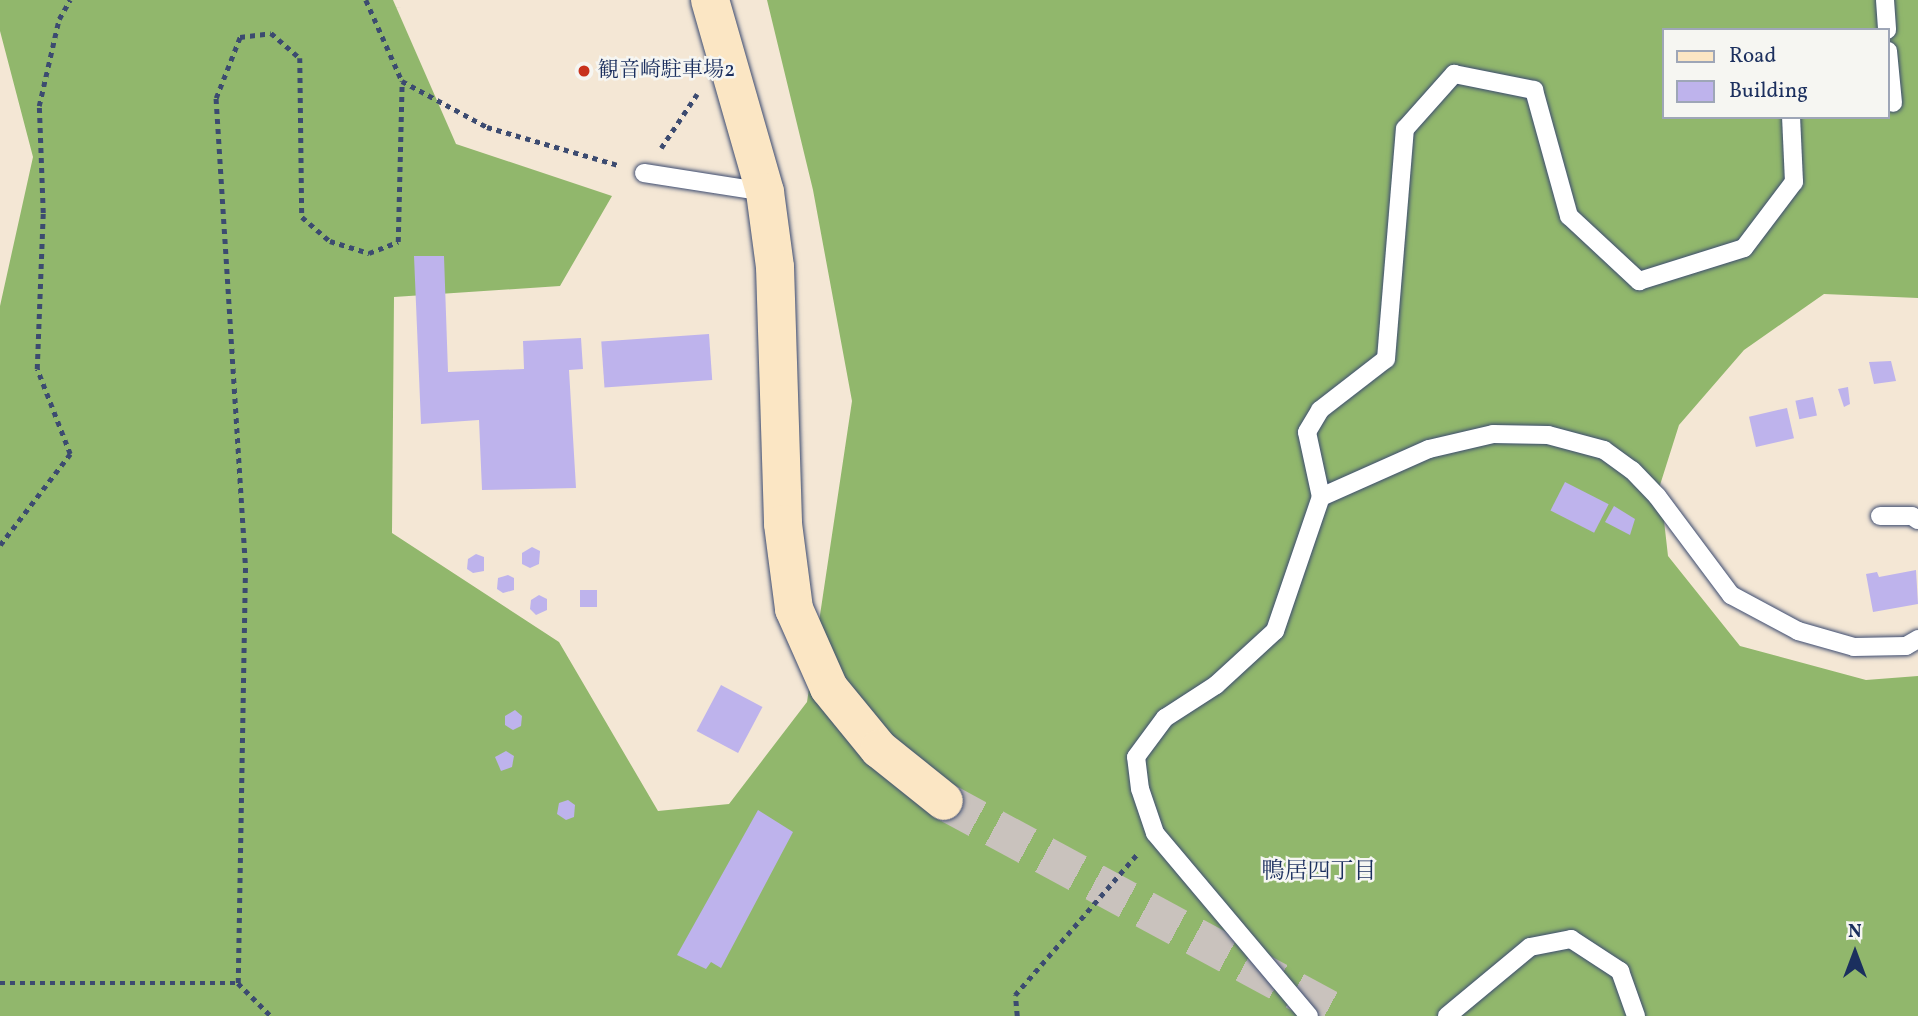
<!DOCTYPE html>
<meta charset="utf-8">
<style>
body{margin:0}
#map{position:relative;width:1918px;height:1016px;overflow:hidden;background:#f4e7d5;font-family:Vollkorn,"Noto Serif JP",serif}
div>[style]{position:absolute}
.forest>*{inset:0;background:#91b76c}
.building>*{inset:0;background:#beb3ec;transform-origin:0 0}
.secondary-tunnel>*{height:38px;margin-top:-19px;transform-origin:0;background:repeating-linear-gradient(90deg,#c9c2bd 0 38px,transparent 0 57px)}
.path>*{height:4.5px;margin-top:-2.25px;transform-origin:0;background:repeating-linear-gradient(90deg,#3c4b70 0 5px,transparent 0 10px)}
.roads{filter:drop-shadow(0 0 2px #3c4b70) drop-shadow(0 0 2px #3c4b70)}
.lane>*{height:18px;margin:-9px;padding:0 9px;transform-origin:9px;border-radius:9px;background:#fff}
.secondary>*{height:38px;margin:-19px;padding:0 19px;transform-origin:19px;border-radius:19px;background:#fbe6c4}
.dots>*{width:19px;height:19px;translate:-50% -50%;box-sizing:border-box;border:4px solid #f6f6f2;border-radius:50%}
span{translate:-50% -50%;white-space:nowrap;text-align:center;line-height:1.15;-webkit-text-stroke:5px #f6f6f2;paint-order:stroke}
.poi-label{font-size:21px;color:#1b2f5e}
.left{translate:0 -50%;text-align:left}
.neighbourhood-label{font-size:23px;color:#1b2f5e}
.legend{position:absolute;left:1662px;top:28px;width:228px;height:91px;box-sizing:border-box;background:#f6f6f2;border:2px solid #9ea6b7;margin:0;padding:9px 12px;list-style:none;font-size:21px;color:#1b2f5e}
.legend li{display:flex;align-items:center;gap:14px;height:35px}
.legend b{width:35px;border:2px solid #9ea6b7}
.north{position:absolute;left:1820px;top:918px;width:70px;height:70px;-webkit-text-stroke:5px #f6f6f2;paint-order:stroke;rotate:0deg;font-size:19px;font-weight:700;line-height:28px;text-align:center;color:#1b2f5e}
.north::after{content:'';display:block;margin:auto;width:24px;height:32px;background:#1b2f5e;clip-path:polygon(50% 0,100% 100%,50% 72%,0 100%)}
</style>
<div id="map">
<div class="forest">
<div style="clip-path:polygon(evenodd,0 0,393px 0,456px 144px,612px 196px,560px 286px,394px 297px,392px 533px,559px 642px,658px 811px,729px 804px,807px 702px,852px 401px,813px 190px,767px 0,1918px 0,1918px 298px,1824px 294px,1744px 350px,1679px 425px,1660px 485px,1668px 556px,1740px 646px,1866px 680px,1918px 676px,1918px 1016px,0 1016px,0 306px,33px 157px,0 31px,0 0,1664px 30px,1888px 30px,1888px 117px,1664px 117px,1664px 30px)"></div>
</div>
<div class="building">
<div style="clip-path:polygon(414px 256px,444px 256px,448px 372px,524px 369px,523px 341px,581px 338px,583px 369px,569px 370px,576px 488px,482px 490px,479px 420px,421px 424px)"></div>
<div style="left:709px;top:334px;width:46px;height:108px;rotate:86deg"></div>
<div style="clip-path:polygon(1891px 361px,1896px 381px,1874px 384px,1869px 362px)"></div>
<div style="clip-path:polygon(1848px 387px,1850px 404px,1844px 407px,1838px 389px)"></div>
<div style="left:1813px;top:397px;width:19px;height:18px;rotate:78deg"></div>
<div style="left:1787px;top:408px;width:31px;height:39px;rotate:77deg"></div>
<div style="left:1565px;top:482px;width:49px;height:32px;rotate:27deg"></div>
<div style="clip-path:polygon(1614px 506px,1635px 519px,1630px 535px,1605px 522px)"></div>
<div style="clip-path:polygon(532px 547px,540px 551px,539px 564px,530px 568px,522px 564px,522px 553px)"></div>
<div style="clip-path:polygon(476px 554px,484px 557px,484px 571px,473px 573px,467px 569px,468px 559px)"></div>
<div style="clip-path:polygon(1916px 570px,1918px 604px,1873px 612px,1866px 574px,1877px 572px,1879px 577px)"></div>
<div style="clip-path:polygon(508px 575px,514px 578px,514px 590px,503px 593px,497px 589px,498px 578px)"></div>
<div style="left:580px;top:590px;width:17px;height:17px"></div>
<div style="clip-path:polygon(539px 595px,547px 599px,547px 610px,536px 615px,530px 609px,531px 600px)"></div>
<div style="left:721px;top:685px;width:47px;height:52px;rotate:28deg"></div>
<div style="clip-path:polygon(515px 710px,522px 716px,521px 726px,513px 730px,505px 725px,505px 716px)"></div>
<div style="clip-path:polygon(506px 751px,514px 756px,512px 767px,501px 771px,495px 757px)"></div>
<div style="clip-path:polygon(568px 800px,575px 805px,574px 817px,566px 820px,557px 814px,559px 803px)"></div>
<div style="clip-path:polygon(758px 810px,793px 832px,721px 968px,711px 962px,706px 969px,677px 955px)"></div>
</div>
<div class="secondary-tunnel">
<div style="left:944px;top:801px;width:451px;rotate:28.4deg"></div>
</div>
<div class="path">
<div style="left:366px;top:0;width:89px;rotate:66deg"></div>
<div style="left:402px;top:81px;width:97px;rotate:28.4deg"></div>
<div style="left:487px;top:127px;width:136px;rotate:16.2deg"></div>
<div style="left:661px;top:148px;width:65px;rotate:-56.3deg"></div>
<div style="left:0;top:545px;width:115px;rotate:-52.4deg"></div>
<div style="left:70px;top:454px;width:91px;rotate:-111.2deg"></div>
<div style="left:37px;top:369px;width:156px;rotate:-87.8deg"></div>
<div style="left:43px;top:213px;width:107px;rotate:-92.1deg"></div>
<div style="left:39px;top:106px;width:89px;rotate:-77.1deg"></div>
<div style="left:59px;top:19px;width:22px;rotate:-60deg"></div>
<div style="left:0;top:983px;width:238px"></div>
<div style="left:238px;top:983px;width:47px;rotate:45deg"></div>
<div style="left:238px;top:983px;width:420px;rotate:-89deg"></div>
<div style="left:245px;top:563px;width:466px;rotate:-93.6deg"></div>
<div style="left:216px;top:98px;width:66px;rotate:-68.5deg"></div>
<div style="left:240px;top:37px;width:31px;rotate:-7deg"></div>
<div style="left:271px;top:33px;width:38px;rotate:41deg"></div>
<div style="left:300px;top:58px;width:159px;rotate:89.3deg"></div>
<div style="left:302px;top:217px;width:37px;rotate:41deg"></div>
<div style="left:330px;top:241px;width:41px;rotate:17.1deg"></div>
<div style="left:369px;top:253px;width:31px;rotate:-21deg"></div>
<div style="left:398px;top:242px;width:161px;rotate:-88.6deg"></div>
<div style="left:1017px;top:1016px;width:21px;rotate:-95deg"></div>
<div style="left:1015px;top:995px;width:188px;rotate:-49.1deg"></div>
</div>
<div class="roads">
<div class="lane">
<div style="left:1885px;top:0;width:30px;rotate:86deg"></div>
<div style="left:1888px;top:51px;width:52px;rotate:84.5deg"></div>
<div style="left:644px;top:173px;width:122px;rotate:8.9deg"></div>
<div style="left:1321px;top:497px;width:118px;rotate:-24deg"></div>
<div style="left:1429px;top:449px;width:66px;rotate:-13.2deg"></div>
<div style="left:1493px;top:434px;width:55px;rotate:1deg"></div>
<div style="left:1548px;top:435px;width:58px;rotate:15deg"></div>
<div style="left:1604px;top:450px;width:34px;rotate:36deg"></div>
<div style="left:1632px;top:470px;width:36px;rotate:46deg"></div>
<div style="left:1657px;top:496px;width:124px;rotate:53.2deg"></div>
<div style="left:1731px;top:595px;width:76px;rotate:28.2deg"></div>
<div style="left:1798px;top:631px;width:58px;rotate:15.9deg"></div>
<div style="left:1854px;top:647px;width:52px;rotate:-1.1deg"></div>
<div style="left:1906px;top:646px;width:14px;rotate:-30deg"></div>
<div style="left:1880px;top:516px;width:32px"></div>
<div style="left:1912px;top:516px;width:7px;rotate:34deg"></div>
<div style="left:1309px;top:1016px;width:239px;rotate:-130.1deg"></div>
<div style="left:1155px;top:833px;width:46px;rotate:-108.8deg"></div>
<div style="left:1140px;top:789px;width:32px;rotate:-97deg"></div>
<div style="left:1136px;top:757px;width:49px;rotate:-53.4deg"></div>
<div style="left:1165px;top:718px;width:61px;rotate:-32.9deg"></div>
<div style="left:1216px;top:685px;width:80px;rotate:-42.5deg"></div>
<div style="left:1275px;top:631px;width:142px;rotate:-71.1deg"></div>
<div style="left:1321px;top:497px;width:66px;rotate:-102.2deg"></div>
<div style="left:1307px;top:432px;width:26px;rotate:-59deg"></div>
<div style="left:1320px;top:410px;width:83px;rotate:-37.7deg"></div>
<div style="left:1386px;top:359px;width:231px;rotate:-85.3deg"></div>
<div style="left:1405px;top:129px;width:74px;rotate:-48.3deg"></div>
<div style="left:1454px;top:74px;width:82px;rotate:11.3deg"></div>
<div style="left:1534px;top:90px;width:131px;rotate:74.5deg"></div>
<div style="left:1569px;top:216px;width:96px;rotate:42.9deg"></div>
<div style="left:1639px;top:281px;width:110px;rotate:-17.4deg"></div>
<div style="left:1744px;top:248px;width:83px;rotate:-52.9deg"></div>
<div style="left:1794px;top:182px;width:65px;rotate:-92.6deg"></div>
<div style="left:1447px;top:1016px;width:108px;rotate:-39.7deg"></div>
<div style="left:1530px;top:947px;width:42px;rotate:-11deg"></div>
<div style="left:1571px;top:939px;width:59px;rotate:33.1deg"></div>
<div style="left:1620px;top:971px;width:48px;rotate:70.4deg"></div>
</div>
<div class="secondary">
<div style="left:710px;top:0;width:200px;rotate:74deg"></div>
<div style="left:765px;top:192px;width:76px;rotate:82.4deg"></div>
<div style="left:775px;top:267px;width:257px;rotate:88.2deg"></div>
<div style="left:783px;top:524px;width:86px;rotate:82.6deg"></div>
<div style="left:794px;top:609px;width:86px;rotate:66.1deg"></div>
<div style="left:829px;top:688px;width:79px;rotate:50.7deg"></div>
<div style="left:879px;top:749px;width:83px;rotate:38.7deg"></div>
</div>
</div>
<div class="dots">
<div style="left:584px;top:71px;background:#c8321e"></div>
</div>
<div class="poi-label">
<span class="left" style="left:598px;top:71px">観音崎駐車場2</span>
</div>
<div class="neighbourhood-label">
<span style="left:1319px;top:872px">鴨居四丁目</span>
</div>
<ul class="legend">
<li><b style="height:9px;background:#fbe6c4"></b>Road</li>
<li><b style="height:19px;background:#beb3ec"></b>Building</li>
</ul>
<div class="north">N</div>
</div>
